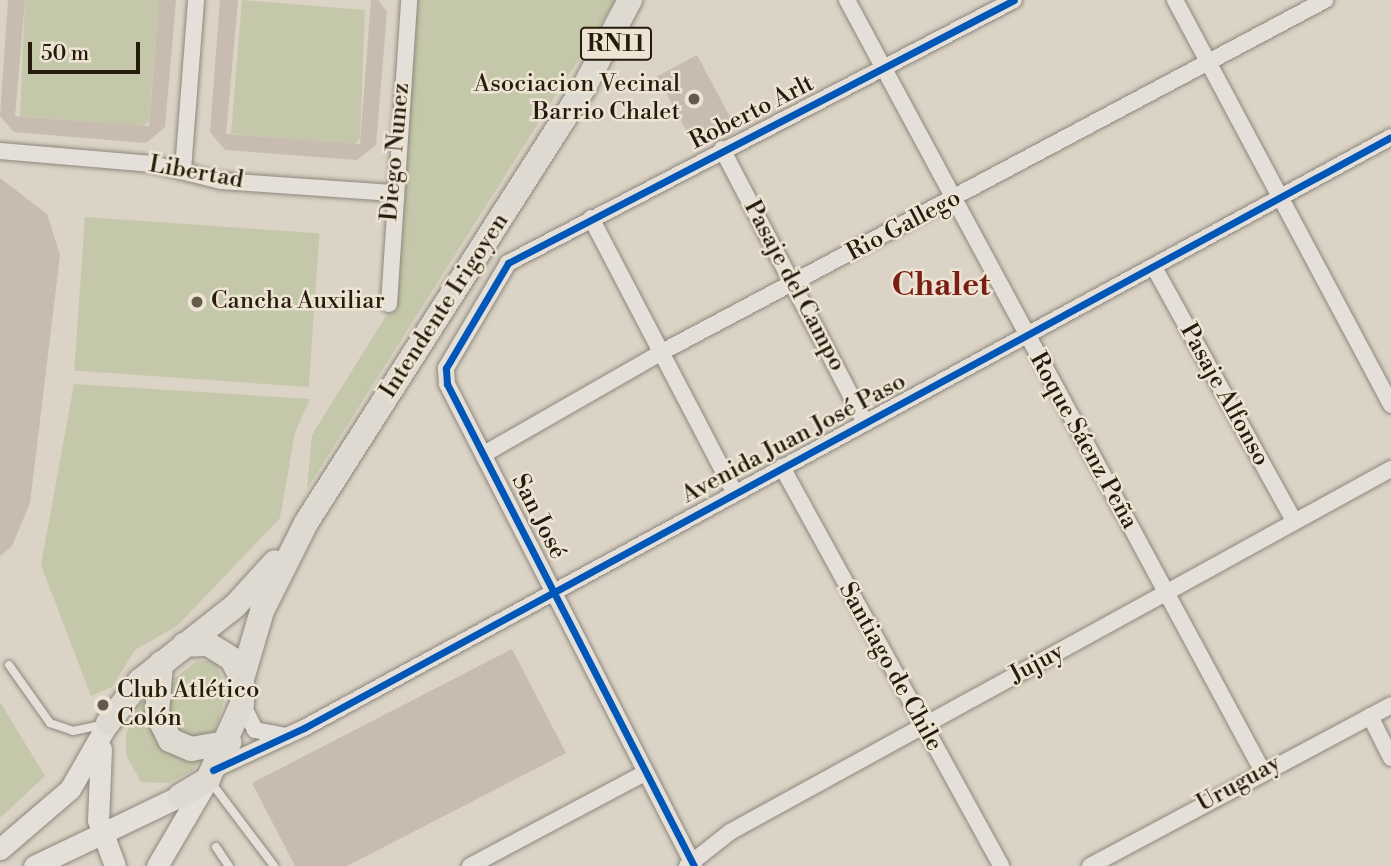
<!DOCTYPE html>
<meta charset="utf-8">
<style>
body{margin:0}
#map{position:relative;width:1391px;height:866px;overflow:hidden;background:#dbd3c5;font-family:"Libre Bodoni",serif}
div>[style]{position:absolute}
.green>*{inset:0;background:#c4c7a9;transform-origin:0 0}
.building>*{inset:0;background:#c8bbb0;transform-origin:0 0}
.roads{filter:drop-shadow(0 0 2px #8d877d) drop-shadow(0 0 2px #8d877d)}
.lane>*{height:8px;margin:-4px;padding:0 4px;transform-origin:4px;border-radius:4px;background:#e4dfd8}
.street>*{height:16px;margin:-8px;padding:0 8px;transform-origin:8px;border-radius:8px;background:#e4dfd8}
.secondary>*{height:21px;margin:-10.5px;padding:0 10.5px;transform-origin:10.5px;border-radius:10.5px;background:#e4dfd8}
.primary>*{height:24px;margin:-12px;padding:0 12px;transform-origin:12px;border-radius:12px;background:#dedad2}
.cycleway>*{height:7px;margin:-3.5px;padding:0 3.5px;transform-origin:3.5px;border-radius:3.5px;background:#0057b8}
.dots>*{width:19px;height:19px;translate:-50% -50%;box-sizing:border-box;border:4px solid #ede4d3;border-radius:50%}
span{translate:-50% -50%;white-space:nowrap;text-align:center;line-height:1.15;-webkit-text-stroke:5px #ede4d3;paint-order:stroke}
.shield-label span{padding:2px 5px;background:#ede4d3;border:2px solid;border-radius:5px;-webkit-text-stroke-width:0}
.shield-label{font-size:23px;color:#261b0d;font-weight:700}
.poi-label{font-size:24px;color:#261b0d}
.right{translate:-100% -50%;text-align:right}
.left{translate:0 -50%;text-align:left}
.street-label{font-size:24px;color:#261b0d}
.district-label{font-size:32px;color:#7a1f14;font-weight:700}
.scale{position:absolute;left:28px;top:42px;width:112px;height:32px;box-sizing:border-box;border:4px solid #261b0d;border-top:0;padding-left:9px;font-size:21px;line-height:24px;white-space:nowrap;color:#261b0d;-webkit-text-stroke:5px #ede4d3;paint-order:stroke}
</style>
<div id="map">
<div class="green">
<div style="clip-path:polygon(25px 0,159px 0,149px 121px,143px 126px,20px 116px)"></div>
<div style="clip-path:polygon(242px 0,365px 10px,360px 139px,354px 144px,231px 134px)"></div>
<div style="clip-path:polygon(414px 0,616px 0,307px 489px,312px 435px,394px 303px,391px 116px,414px 56px)"></div>
<div style="left:85px;top:217px;width:235px;height:154px;rotate:4deg"></div>
<div style="clip-path:polygon(74px 384px,310px 399px,295px 432px,280px 518px,177px 626px,135px 650px,112px 687px,91px 696px,41px 565px)"></div>
<div style="clip-path:polygon(197px 661px,215px 661px,227px 691px,211px 744px,192px 771px,169px 783px,141px 782px,126px 755px,126px 734px,139px 705px)"></div>
<div style="clip-path:polygon(0 702px,45px 776px,0 818px)"></div>
</div>
<div class="building">
<div style="clip-path:polygon(8px 0,25px 0,15px 116px,149px 126px,159px 0,176px 0,165px 127px,146px 143px,14px 132px,0 116px)"></div>
<div style="clip-path:polygon(220px 0,238px 0,226px 134px,360px 144px,371px 0,378px 0,387px 12px,376px 145px,357px 160px,225px 150px,210px 132px)"></div>
<div style="left:697px;top:55px;width:76px;height:45px;rotate:62deg"></div>
<div style="clip-path:polygon(0 178px,47px 214px,60px 255px,30px 503px,12px 546px,0 556px)"></div>
<div style="clip-path:polygon(512px 649px,566px 753px,347px 866px,295px 866px,252px 783px)"></div>
</div>
<div class="roads">
<div class="lane">
<div style="left:9px;top:665px;width:71px;rotate:54.7deg"></div>
<div style="left:50px;top:723px;width:24px;rotate:19deg"></div>
<div style="left:73px;top:731px;width:30px;rotate:-12deg"></div>
<div style="left:210px;top:781px;width:106px;rotate:53deg"></div>
<div style="left:216px;top:847px;width:23px;rotate:56deg"></div>
</div>
<div class="street">
<div style="left:847px;top:0;width:875px;rotate:61.68deg"></div>
<div style="left:1175px;top:0;width:459px;rotate:61.9deg"></div>
<div style="left:722px;top:149px;width:309px;rotate:62.4deg"></div>
<div style="left:0;top:151px;width:153px;rotate:4.9deg"></div>
<div style="left:152px;top:164px;width:71px;rotate:13.8deg"></div>
<div style="left:221px;top:181px;width:172px;rotate:4deg"></div>
<div style="left:183px;top:170px;width:170px;rotate:-85.6deg"></div>
<div style="left:591px;top:218px;width:308px;rotate:62.4deg"></div>
<div style="left:1155px;top:269px;width:288px;rotate:61.1deg"></div>
<div style="left:389px;top:304px;width:305px;rotate:-86.2deg"></div>
<div style="left:484px;top:454px;width:205px;rotate:-29.8deg"></div>
<div style="left:662px;top:352px;width:751px;rotate:-27.96deg"></div>
<div style="left:782px;top:467px;width:455px;rotate:61.2deg"></div>
<div style="left:242px;top:704px;width:29px;rotate:63deg"></div>
<div style="left:255px;top:730px;width:32px;rotate:11deg"></div>
<div style="left:1370px;top:716px;width:47px;rotate:63.4deg"></div>
<div style="left:213px;top:770px;width:100px;rotate:-24.8deg"></div>
<div style="left:304px;top:728px;width:1237px;rotate:-28.53deg"></div>
<div style="left:470px;top:866px;width:198px;rotate:-28deg"></div>
<div style="left:687px;top:866px;width:55px;rotate:-38.3deg"></div>
<div style="left:730px;top:832px;width:754px;rotate:-28.77deg"></div>
<div style="left:694px;top:866px;width:542px;rotate:-117.13deg"></div>
<div style="left:447px;top:384px;width:16px;rotate:-94deg"></div>
<div style="left:446px;top:368px;width:122px;rotate:-59.4deg"></div>
<div style="left:508px;top:263px;width:570px;rotate:-27.46deg"></div>
<div style="left:1090px;top:866px;width:341px;rotate:-28.1deg"></div>
</div>
<div class="secondary">
<div style="left:101px;top:749px;width:71px;rotate:92.4deg"></div>
<div style="left:98px;top:820px;width:49px;rotate:69.7deg"></div>
<div style="left:0;top:849px;width:92px;rotate:-40.6deg"></div>
<div style="left:70px;top:789px;width:76px;rotate:-60.1deg"></div>
<div style="left:34px;top:866px;width:162px;rotate:-25.6deg"></div>
<div style="left:157px;top:866px;width:101px;rotate:-59.6deg"></div>
</div>
<div class="primary">
<div style="left:161px;top:663px;width:51px;rotate:94.5deg"></div>
<div style="left:157px;top:714px;width:29px;rotate:63deg"></div>
<div style="left:170px;top:740px;width:23px;rotate:23deg"></div>
<div style="left:191px;top:749px;width:39px;rotate:-10deg"></div>
<div style="left:242px;top:679px;width:71px;rotate:-73.6deg"></div>
<div style="left:262px;top:611px;width:98px;rotate:-63.4deg"></div>
<div style="left:306px;top:523px;width:515px;rotate:-57.45deg"></div>
<div style="left:583px;top:89px;width:101px;rotate:-62.2deg"></div>
<div style="left:108px;top:723px;width:53px;rotate:-52.7deg"></div>
<div style="left:140px;top:681px;width:121px;rotate:-38.3deg"></div>
<div style="left:235px;top:606px;width:59px;rotate:-47.7deg"></div>
<div style="left:180px;top:796px;width:33px;rotate:-31deg"></div>
<div style="left:208px;top:779px;width:82px;rotate:-65.6deg"></div>
<div style="left:242px;top:704px;width:25px;rotate:-90deg"></div>
<div style="left:242px;top:679px;width:22px;rotate:-117deg"></div>
<div style="left:232px;top:659px;width:28px;rotate:-148deg"></div>
<div style="left:208px;top:644px;width:24px;rotate:178deg"></div>
</div>
</div>
<div class="cycleway">
<div style="left:213px;top:770px;width:100px;rotate:-24.8deg"></div>
<div style="left:304px;top:728px;width:1237px;rotate:-28.53deg"></div>
<div style="left:694px;top:866px;width:542px;rotate:-117.13deg"></div>
<div style="left:447px;top:384px;width:16px;rotate:-94deg"></div>
<div style="left:446px;top:368px;width:122px;rotate:-59.4deg"></div>
<div style="left:508px;top:263px;width:570px;rotate:-27.46deg"></div>
</div>
<div class="dots">
<div style="left:694px;top:99px;background:#655b4d"></div>
<div style="left:197px;top:302px;background:#655b4d"></div>
<div style="left:103px;top:705px;background:#655b4d"></div>
</div>
<div class="shield-label">
<span style="left:616px;top:44px">RN11</span>
</div>
<div class="poi-label">
<span class="right" style="left:680px;top:99px">Asociacion Vecinal<br>Barrio Chalet</span>
<span class="left" style="left:211px;top:302px">Cancha Auxiliar</span>
<span class="left" style="left:117px;top:705px">Club Atlético<br>Colón</span>
</div>
<div class="street-label">
<span style="left:752px;top:113px;rotate:-27deg">Roberto Arlt</span>
<span style="left:396px;top:152px;rotate:-85deg">Diego Nunez</span>
<span style="left:196px;top:173px;rotate:10deg">Libertad</span>
<span style="left:904px;top:226px;rotate:-28deg">Rio Gallego</span>
<span style="left:794px;top:286px;rotate:62deg">Pasaje del Campo</span>
<span style="left:445px;top:306px;rotate:-57deg">Intendente Irigoyen</span>
<span style="left:1224px;top:395px;rotate:61deg">Pasaje Alfonso</span>
<span style="left:794px;top:439px;rotate:-28deg">Avenida Juan José Paso</span>
<span style="left:1083px;top:441px;rotate:61deg">Roque Sáenz Peña</span>
<span style="left:538px;top:517px;rotate:63deg">San José</span>
<span style="left:1037px;top:664px;rotate:-28deg">Jujuy</span>
<span style="left:890px;top:667px;rotate:61deg">Santiago de Chile</span>
<span style="left:1239px;top:784px;rotate:-29deg">Uruguay</span>
</div>
<div class="district-label">
<span style="left:941px;top:285px">Chalet</span>
</div>
<div class="scale">50 m</div>
</div>
